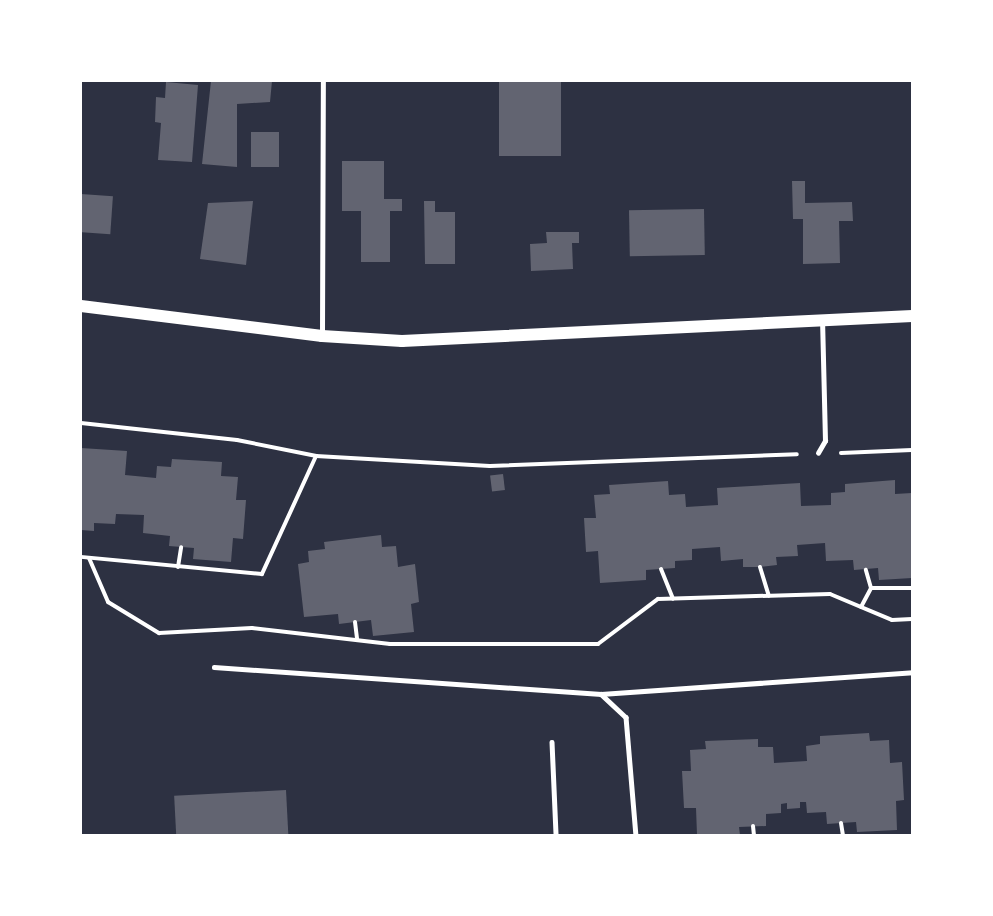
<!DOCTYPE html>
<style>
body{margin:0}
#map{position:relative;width:993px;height:916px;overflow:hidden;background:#2d3142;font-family:Lato,sans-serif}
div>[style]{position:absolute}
.building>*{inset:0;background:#626471;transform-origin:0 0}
.path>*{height:4px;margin:-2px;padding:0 2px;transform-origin:2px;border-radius:2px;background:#fff}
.service>*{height:4.5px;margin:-2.25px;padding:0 2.25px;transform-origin:2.25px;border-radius:2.25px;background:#fff}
.secondary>*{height:12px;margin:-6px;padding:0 6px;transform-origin:6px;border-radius:6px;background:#fff}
span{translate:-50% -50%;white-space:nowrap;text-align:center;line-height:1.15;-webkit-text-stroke:5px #fff;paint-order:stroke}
.frame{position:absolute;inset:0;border:82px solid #fff;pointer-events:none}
</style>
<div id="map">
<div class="building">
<div style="clip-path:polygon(211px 81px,272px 81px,270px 102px,237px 104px,237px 167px,202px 164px)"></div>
<div style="left:499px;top:81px;width:62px;height:75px"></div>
<div style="clip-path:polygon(166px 82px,198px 85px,192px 162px,158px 160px,161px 123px,155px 122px,156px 97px,165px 98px)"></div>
<div style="left:251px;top:132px;width:28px;height:35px"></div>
<div style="clip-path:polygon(342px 161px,384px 161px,384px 199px,402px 199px,402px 211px,390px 211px,390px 262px,361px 262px,361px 211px,342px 211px)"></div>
<div style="clip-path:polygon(792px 181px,805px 181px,805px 203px,852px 202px,853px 221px,839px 221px,840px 263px,803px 264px,803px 219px,793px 219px)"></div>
<div style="left:81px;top:194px;width:32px;height:38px;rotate:4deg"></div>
<div style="clip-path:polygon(253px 201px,246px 265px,200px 259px,208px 203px)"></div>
<div style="clip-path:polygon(424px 201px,435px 201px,435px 212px,455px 212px,455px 264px,425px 264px)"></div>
<div style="left:704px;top:209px;width:46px;height:75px;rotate:89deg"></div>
<div style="clip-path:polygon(546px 232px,579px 232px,579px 243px,572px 243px,573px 269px,531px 271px,530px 244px,547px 243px)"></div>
<div style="clip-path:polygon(81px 448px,127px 451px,125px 475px,156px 478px,157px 466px,171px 467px,172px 459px,222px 462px,221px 476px,238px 477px,236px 500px,246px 500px,243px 539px,233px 538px,231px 562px,193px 559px,194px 548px,169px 546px,170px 536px,143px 533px,144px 515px,116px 514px,115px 524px,94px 523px,94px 531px,81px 530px)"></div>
<div style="left:503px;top:474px;width:16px;height:13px;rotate:83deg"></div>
<div style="clip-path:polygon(895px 480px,895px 494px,912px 493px,912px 578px,879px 580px,878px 568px,854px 570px,853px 560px,826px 561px,825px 543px,797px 545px,798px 556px,776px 557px,777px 565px,760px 567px,743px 567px,743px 559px,721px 561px,720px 547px,692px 549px,692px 560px,675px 561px,675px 568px,646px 570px,646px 580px,600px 583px,598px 551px,586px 552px,584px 518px,596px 518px,594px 495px,610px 494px,609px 485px,668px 481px,669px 495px,685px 494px,686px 507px,718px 505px,717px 488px,800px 483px,801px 506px,831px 505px,831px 493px,845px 492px,845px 484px)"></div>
<div style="clip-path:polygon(381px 535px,382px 547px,396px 546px,398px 567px,415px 564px,419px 602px,411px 604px,414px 632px,373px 636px,371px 620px,339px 624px,338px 614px,304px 617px,298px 564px,309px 562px,308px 551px,325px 549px,324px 542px)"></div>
<div style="clip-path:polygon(869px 733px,870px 741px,889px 740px,890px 763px,902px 762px,904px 800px,896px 801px,897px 830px,857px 832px,856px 822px,827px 824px,826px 812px,807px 813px,806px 802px,800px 802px,800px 808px,787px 809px,787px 803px,781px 804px,781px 813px,766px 814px,766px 826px,739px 827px,740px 835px,697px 835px,696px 808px,684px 808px,682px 771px,691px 771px,690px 750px,706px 749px,705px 741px,758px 739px,758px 747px,773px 747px,774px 763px,807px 761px,806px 746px,820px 744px,820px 736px)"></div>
<div style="left:286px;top:790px;width:45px;height:112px;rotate:87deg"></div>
</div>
<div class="path">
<div style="left:81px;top:423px;width:157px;rotate:6.2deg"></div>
<div style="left:237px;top:440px;width:81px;rotate:11.4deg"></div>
<div style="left:316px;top:456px;width:130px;rotate:114.6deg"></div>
<div style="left:262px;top:574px;width:182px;rotate:-174.6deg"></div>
<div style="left:841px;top:453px;width:71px;rotate:-2.4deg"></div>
<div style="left:316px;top:456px;width:174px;rotate:3.3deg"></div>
<div style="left:490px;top:466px;width:307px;rotate:-2.2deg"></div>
<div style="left:89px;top:558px;width:48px;rotate:66.6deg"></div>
<div style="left:108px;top:602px;width:60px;rotate:31.3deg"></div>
<div style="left:159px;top:633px;width:93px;rotate:-3.1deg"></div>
<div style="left:252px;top:628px;width:139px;rotate:6.6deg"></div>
<div style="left:390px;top:644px;width:208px"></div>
<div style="left:598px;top:644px;width:75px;rotate:-36.9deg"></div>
<div style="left:658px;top:599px;width:172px;rotate:-1.7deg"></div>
<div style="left:830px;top:594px;width:67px;rotate:22.8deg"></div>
<div style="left:892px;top:620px;width:20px;rotate:-3deg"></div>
<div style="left:178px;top:567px;width:20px;rotate:-81deg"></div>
<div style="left:760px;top:567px;width:30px;rotate:73deg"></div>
<div style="left:661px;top:569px;width:32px;rotate:68deg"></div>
<div style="left:871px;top:588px;width:41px"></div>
<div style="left:861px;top:607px;width:21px;rotate:-62deg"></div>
<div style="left:871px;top:588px;width:19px;rotate:-106deg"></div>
<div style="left:355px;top:622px;width:17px;rotate:83deg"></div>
<div style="left:841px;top:823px;width:12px;rotate:81deg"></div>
<div style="left:753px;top:826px;width:9px;rotate:84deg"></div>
</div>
<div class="service">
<div style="left:322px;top:333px;width:252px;rotate:-89.8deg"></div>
<div style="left:818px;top:453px;width:14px;rotate:-60deg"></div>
<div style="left:825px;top:441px;width:120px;rotate:-91.4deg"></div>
<div style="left:214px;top:667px;width:388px;rotate:4deg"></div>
<div style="left:601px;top:694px;width:312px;rotate:-4deg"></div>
<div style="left:601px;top:694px;width:34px;rotate:43deg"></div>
<div style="left:626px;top:717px;width:118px;rotate:85.2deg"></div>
<div style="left:552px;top:742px;width:93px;rotate:87.5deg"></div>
</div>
<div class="secondary">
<div style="left:81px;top:306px;width:243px;rotate:7.1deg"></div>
<div style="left:322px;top:336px;width:80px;rotate:3.6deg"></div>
<div style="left:402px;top:341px;width:511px;rotate:-2.81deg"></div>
</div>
<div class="frame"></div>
</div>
